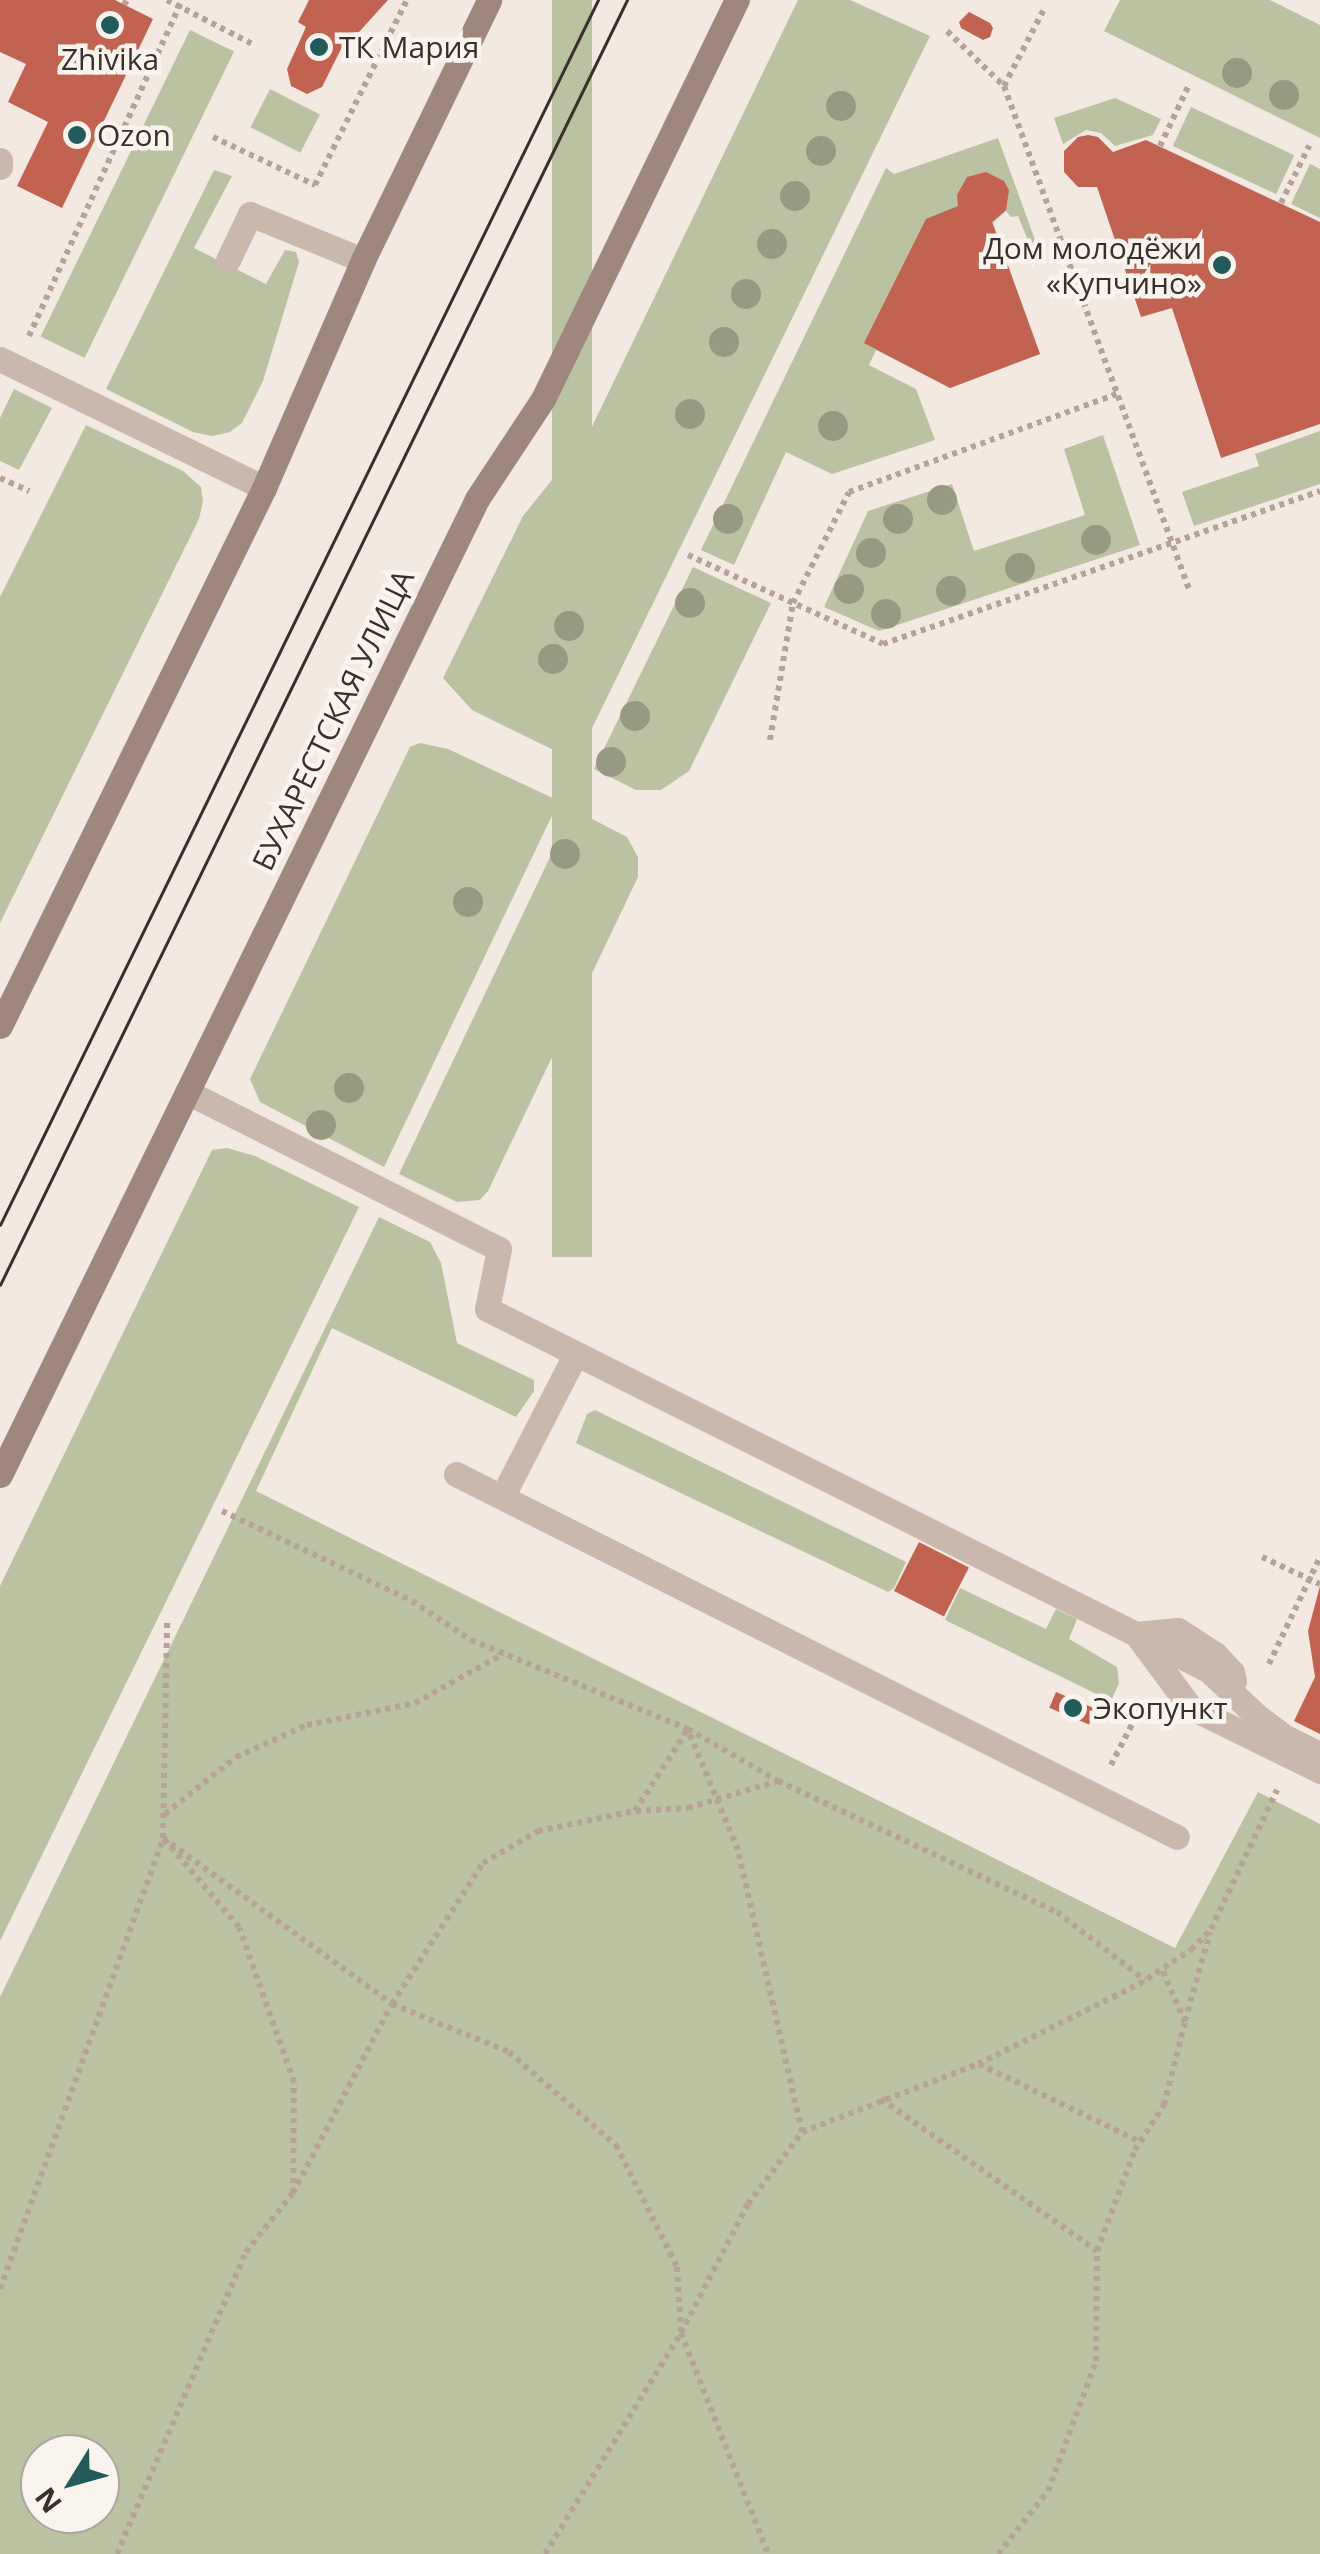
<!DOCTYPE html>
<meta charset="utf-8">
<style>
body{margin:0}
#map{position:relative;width:1320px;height:2554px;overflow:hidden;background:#f3e9e1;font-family:"Open Sans",sans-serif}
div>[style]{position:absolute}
.green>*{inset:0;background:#bac2a1;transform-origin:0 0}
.building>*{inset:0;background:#c26250;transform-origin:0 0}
.path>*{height:6px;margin-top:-3px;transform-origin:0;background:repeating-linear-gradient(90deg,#b7a297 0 5px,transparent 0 10px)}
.lane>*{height:25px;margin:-12.5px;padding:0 12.5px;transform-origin:12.5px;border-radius:12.5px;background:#cbb8ad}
.secondary>*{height:25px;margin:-12.5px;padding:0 12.5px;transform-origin:12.5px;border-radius:12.5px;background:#9f877e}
.tram>*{height:2.5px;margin:-1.25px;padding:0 1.25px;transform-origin:1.25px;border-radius:1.25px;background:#3a2f2b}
.trees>*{width:30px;height:30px;margin:-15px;border-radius:50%;background:#979980}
.dots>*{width:28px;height:28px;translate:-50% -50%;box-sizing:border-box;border:5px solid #faf4ee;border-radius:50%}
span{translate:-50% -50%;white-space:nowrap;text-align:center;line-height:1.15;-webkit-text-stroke:9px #faf4ee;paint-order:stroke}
.poi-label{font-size:30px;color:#3a2f2b}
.left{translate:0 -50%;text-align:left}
.right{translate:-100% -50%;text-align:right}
.street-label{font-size:30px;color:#3a2f2b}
.north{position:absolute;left:20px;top:2434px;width:100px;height:100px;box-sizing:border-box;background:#faf4ee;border:2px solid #ada5a0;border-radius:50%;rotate:233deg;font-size:28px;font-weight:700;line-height:40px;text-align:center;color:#3a2f2b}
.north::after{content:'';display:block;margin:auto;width:35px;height:45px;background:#225b5a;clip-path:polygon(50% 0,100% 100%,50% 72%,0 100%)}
</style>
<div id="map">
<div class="green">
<div style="left:552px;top:0;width:40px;height:1257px"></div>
<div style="clip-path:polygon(798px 0,850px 0,930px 36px,576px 761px,472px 710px,443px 678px,523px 516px,588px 435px)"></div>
<div style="clip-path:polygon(1120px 0,1270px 0,1320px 25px,1320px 138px,1104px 31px)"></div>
<div style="left:190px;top:30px;width:49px;height:341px;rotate:26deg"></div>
<div style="left:270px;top:89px;width:56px;height:43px;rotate:27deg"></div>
<div style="clip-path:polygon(1115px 98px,1161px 119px,1153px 135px,1115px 146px,1101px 133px,1086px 130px,1063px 144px,1054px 118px)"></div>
<div style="left:1191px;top:107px;width:114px;height:43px;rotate:25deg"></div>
<div style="clip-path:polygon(998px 138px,1038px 248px,1032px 250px,1018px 216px,1011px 217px,1006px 211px,993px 223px,1040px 354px,950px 388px,876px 350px,869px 365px,916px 389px,935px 440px,832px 474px,786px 452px,734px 565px,701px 550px,886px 168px,894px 174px)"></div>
<div style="clip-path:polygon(1310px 164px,1320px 169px,1320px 218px,1291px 204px)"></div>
<div style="clip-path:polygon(214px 170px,232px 176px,194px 248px,266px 284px,285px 250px,296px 252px,299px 262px,263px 381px,242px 423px,230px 432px,212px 436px,193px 432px,106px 389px)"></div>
<div style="clip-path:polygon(14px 389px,52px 408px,19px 470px,0 461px,0 418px)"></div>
<div style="clip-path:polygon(86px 425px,183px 471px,201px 487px,203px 501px,199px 519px,0 923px,0 597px)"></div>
<div style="clip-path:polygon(1320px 431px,1320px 484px,1194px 526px,1182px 492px,1259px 466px,1255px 454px)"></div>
<div style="clip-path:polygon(1103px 435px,1140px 545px,879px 631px,824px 607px,868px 511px,952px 484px,974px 551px,1085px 515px,1064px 449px)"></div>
<div style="clip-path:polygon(693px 567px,771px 603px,689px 771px,661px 790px,636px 790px,594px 769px)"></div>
<div style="clip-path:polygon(420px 743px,448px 749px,559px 801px,384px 1167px,260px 1102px,250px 1079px,410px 747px)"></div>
<div style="clip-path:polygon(573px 809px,627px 837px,638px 857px,638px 877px,488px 1191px,480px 1200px,457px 1202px,399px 1174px)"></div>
<div style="clip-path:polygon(227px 1148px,255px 1156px,359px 1207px,0 1941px,0 1586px,212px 1150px)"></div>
<div style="clip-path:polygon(evenodd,379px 1217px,430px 1242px,441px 1263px,457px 1343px,534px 1380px,534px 1391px,516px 1417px,332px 1328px,256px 1491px,1175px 1948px,1258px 1792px,1320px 1824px,1320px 2554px,0 2554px,0 1997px,379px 1217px,100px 2454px,100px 2514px,40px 2514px,40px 2454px,100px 2454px)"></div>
<div style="clip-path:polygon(595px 1410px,906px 1562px,894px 1588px,888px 1592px,576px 1443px,587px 1414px)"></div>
<div style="clip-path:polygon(960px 1588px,1046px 1629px,1056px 1609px,1077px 1619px,1069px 1639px,1117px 1667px,1119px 1683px,1111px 1701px,945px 1620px)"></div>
</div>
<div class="building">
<div style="clip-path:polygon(0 0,115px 0,153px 19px,62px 208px,17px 186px,48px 122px,8px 102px,26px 64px,0 52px)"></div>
<div style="clip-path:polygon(309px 0,388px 0,359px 32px,351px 49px,343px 45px,322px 87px,307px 94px,291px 86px,287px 69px,306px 27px,298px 22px)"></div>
<div style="clip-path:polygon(969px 12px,990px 23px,993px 28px,990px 37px,983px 40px,961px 28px,959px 22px)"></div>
<div style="clip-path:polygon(1088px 135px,1098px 137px,1113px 152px,1146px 140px,1320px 222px,1320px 424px,1221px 458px,1172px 308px,1141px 317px,1097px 187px,1078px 187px,1064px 172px,1064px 151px,1078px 137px)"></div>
<div style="clip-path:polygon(986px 172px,1004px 181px,1009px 190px,1006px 210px,992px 222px,1040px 354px,950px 388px,864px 343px,926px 219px,958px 206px,957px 195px,967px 177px)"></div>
<div style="left:919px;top:1542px;width:56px;height:55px;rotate:27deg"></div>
<div style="clip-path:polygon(1320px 1586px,1320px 1734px,1294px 1721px,1315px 1677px,1308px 1631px)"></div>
<div style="left:1056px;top:1692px;width:43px;height:17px;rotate:23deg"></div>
</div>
<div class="path">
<div style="left:167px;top:0;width:100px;rotate:27.3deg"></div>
<div style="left:124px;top:5px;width:6px;rotate:-59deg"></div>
<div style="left:947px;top:31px;width:79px;rotate:44deg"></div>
<div style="left:1004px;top:86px;width:536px;rotate:69.81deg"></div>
<div style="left:1004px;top:86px;width:85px;rotate:-62.5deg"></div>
<div style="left:213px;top:137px;width:113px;rotate:25.2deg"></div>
<div style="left:315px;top:185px;width:207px;rotate:-63.6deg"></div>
<div style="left:1160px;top:146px;width:68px;rotate:-64.6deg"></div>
<div style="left:1281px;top:203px;width:64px;rotate:-63.8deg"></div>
<div style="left:29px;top:336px;width:369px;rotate:-65.5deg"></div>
<div style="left:0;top:478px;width:32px;rotate:24deg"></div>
<div style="left:688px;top:555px;width:214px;rotate:24.5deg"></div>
<div style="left:883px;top:644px;width:463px;rotate:-19.3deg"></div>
<div style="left:770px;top:740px;width:139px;rotate:-80.5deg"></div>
<div style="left:793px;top:603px;width:124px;rotate:-63.2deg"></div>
<div style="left:849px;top:492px;width:285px;rotate:-20.1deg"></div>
<div style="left:222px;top:1511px;width:210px;rotate:25.3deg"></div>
<div style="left:412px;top:1601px;width:71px;rotate:33.5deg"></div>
<div style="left:471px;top:1640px;width:235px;rotate:22.3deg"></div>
<div style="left:688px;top:1729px;width:104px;rotate:30deg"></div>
<div style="left:778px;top:1781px;width:308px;rotate:25.2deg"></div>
<div style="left:1057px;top:1912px;width:111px;rotate:37.7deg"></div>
<div style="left:1262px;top:1557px;width:64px;rotate:25deg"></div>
<div style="left:1269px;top:1664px;width:119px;rotate:-64.5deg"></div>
<div style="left:1111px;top:1765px;width:68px;rotate:-62.7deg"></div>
<div style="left:636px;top:1811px;width:52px;rotate:-3.3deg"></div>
<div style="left:688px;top:1808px;width:94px;rotate:-16.7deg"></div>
<div style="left:165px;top:1814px;width:91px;rotate:-38.8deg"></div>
<div style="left:236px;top:1757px;width:78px;rotate:-24.3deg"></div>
<div style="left:307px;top:1725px;width:110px;rotate:-11.5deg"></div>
<div style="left:415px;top:1703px;width:101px;rotate:-29.1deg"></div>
<div style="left:1185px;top:2021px;width:92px;rotate:-74.3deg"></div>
<div style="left:979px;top:2064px;width:179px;rotate:25.8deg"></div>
<div style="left:881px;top:2099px;width:264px;rotate:35.1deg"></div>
<div style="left:802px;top:2132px;width:189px;rotate:-21.1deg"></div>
<div style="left:978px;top:2064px;width:180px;rotate:-26.4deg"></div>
<div style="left:1139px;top:1984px;width:62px;rotate:-33.2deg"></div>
<div style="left:1191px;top:1950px;width:29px;rotate:-46deg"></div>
<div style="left:1211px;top:1929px;width:154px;rotate:-64.6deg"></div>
<div style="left:293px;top:2193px;width:111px;rotate:-89.5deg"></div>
<div style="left:294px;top:2082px;width:164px;rotate:-109.5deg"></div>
<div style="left:239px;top:1927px;width:117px;rotate:-130.5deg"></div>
<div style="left:163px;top:1838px;width:283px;rotate:35.9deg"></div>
<div style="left:392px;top:2004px;width:126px;rotate:22.3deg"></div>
<div style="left:509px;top:2052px;width:142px;rotate:41deg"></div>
<div style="left:616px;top:2145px;width:136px;rotate:63.4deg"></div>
<div style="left:677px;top:2267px;width:66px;rotate:86.5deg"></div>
<div style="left:681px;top:2333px;width:238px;rotate:68.5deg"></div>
<div style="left:0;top:2289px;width:480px;rotate:-70.1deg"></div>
<div style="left:163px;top:1838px;width:217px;rotate:-88.9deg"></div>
<div style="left:117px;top:2554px;width:328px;rotate:-66.9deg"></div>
<div style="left:246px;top:2252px;width:75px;rotate:-51.5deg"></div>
<div style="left:293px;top:2193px;width:213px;rotate:-62.4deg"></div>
<div style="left:392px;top:2004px;width:168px;rotate:-57.2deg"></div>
<div style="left:483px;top:1863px;width:64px;rotate:-30.2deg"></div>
<div style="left:538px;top:1831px;width:99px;rotate:-11.7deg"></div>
<div style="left:635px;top:1811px;width:98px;rotate:-57.1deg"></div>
<div style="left:545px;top:2554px;width:259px;rotate:-58.4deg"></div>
<div style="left:681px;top:2333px;width:145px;rotate:-62.6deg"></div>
<div style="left:748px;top:2204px;width:90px;rotate:-53.1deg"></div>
<div style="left:802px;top:2132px;width:289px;rotate:-102.8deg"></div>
<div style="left:738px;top:1850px;width:130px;rotate:-112.6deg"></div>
<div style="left:998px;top:2554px;width:80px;rotate:-51.6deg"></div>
<div style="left:1048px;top:2491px;width:139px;rotate:-69.7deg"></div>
<div style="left:1096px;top:2361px;width:110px;rotate:-89.5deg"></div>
<div style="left:1097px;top:2251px;width:108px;rotate:-69.4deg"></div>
<div style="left:1135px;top:2150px;width:54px;rotate:-57.2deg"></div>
<div style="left:1164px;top:2105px;width:86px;rotate:-75.8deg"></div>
<div style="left:1185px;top:2022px;width:60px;rotate:-113.6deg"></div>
</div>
<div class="lane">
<div style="left:0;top:160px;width:7px;rotate:90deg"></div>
<div style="left:228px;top:260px;width:51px;rotate:-64.4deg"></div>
<div style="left:250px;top:214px;width:122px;rotate:22.2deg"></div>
<div style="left:0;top:359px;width:294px;rotate:26deg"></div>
<div style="left:187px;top:1092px;width:349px;rotate:26.7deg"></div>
<div style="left:499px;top:1249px;width:61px;rotate:101.3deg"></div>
<div style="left:487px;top:1309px;width:806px;rotate:26.6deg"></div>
<div style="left:1208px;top:1670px;width:67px;rotate:43.2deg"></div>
<div style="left:1257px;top:1716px;width:35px;rotate:37deg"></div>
<div style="left:1285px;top:1737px;width:39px;rotate:26deg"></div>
<div style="left:456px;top:1474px;width:807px;rotate:26.72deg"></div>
<div style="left:502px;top:1497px;width:160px;rotate:-62.8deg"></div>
<div style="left:1136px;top:1634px;width:42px;rotate:-5.4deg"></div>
<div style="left:1178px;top:1630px;width:44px;rotate:33deg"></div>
<div style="left:1215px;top:1654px;width:25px;rotate:47deg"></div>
<div style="left:1232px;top:1672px;width:9px;rotate:77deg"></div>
<div style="left:1139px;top:1638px;width:86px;rotate:53.5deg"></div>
<div style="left:1190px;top:1707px;width:145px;rotate:26.2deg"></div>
</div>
<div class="secondary">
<div style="left:0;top:1026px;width:599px;rotate:-63.86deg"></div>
<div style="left:264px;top:488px;width:249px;rotate:-66.5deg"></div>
<div style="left:363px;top:260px;width:289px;rotate:-64.1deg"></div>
<div style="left:0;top:1475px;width:1086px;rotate:-63.95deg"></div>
<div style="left:477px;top:499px;width:120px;rotate:-56.6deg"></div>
<div style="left:543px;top:399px;width:444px;rotate:-64.1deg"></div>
</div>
<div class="tram">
<div style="left:0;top:1225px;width:1363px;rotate:-63.98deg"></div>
<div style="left:0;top:1285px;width:1430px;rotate:-63.99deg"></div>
</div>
<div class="trees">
<div style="left:1237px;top:73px"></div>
<div style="left:1284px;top:95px"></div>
<div style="left:841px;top:106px"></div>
<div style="left:821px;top:151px"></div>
<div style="left:795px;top:196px"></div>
<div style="left:772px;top:244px"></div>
<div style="left:746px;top:294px"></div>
<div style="left:724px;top:342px"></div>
<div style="left:690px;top:414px"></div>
<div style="left:833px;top:426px"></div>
<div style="left:942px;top:500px"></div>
<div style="left:728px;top:519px"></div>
<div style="left:898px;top:519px"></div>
<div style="left:1096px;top:540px"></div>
<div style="left:871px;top:553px"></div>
<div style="left:1020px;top:568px"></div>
<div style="left:849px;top:589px"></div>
<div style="left:951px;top:591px"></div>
<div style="left:690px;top:603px"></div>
<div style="left:886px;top:614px"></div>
<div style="left:569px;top:626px"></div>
<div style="left:553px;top:659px"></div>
<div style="left:635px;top:716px"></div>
<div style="left:611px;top:762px"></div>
<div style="left:565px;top:854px"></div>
<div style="left:468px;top:902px"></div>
<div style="left:349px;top:1088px"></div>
<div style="left:321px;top:1125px"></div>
</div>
<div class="dots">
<div style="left:110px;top:25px;background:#225b5a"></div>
<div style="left:319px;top:47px;background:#225b5a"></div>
<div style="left:77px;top:135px;background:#225b5a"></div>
<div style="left:1222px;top:265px;background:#225b5a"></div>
<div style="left:1073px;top:1708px;background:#225b5a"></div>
</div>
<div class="poi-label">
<span class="left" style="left:339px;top:47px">ТК Мария</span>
<span style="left:110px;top:59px">Zhivika</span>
<span class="left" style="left:97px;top:135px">Ozon</span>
<span class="right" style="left:1202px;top:265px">Дом молодёжи<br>«Купчино»</span>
<span class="left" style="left:1093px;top:1708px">Экопункт</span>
</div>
<div class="street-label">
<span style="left:333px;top:720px;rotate:-64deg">БУХАРЕСТСКАЯ УЛИЦА</span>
</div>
<div class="north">N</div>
</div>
